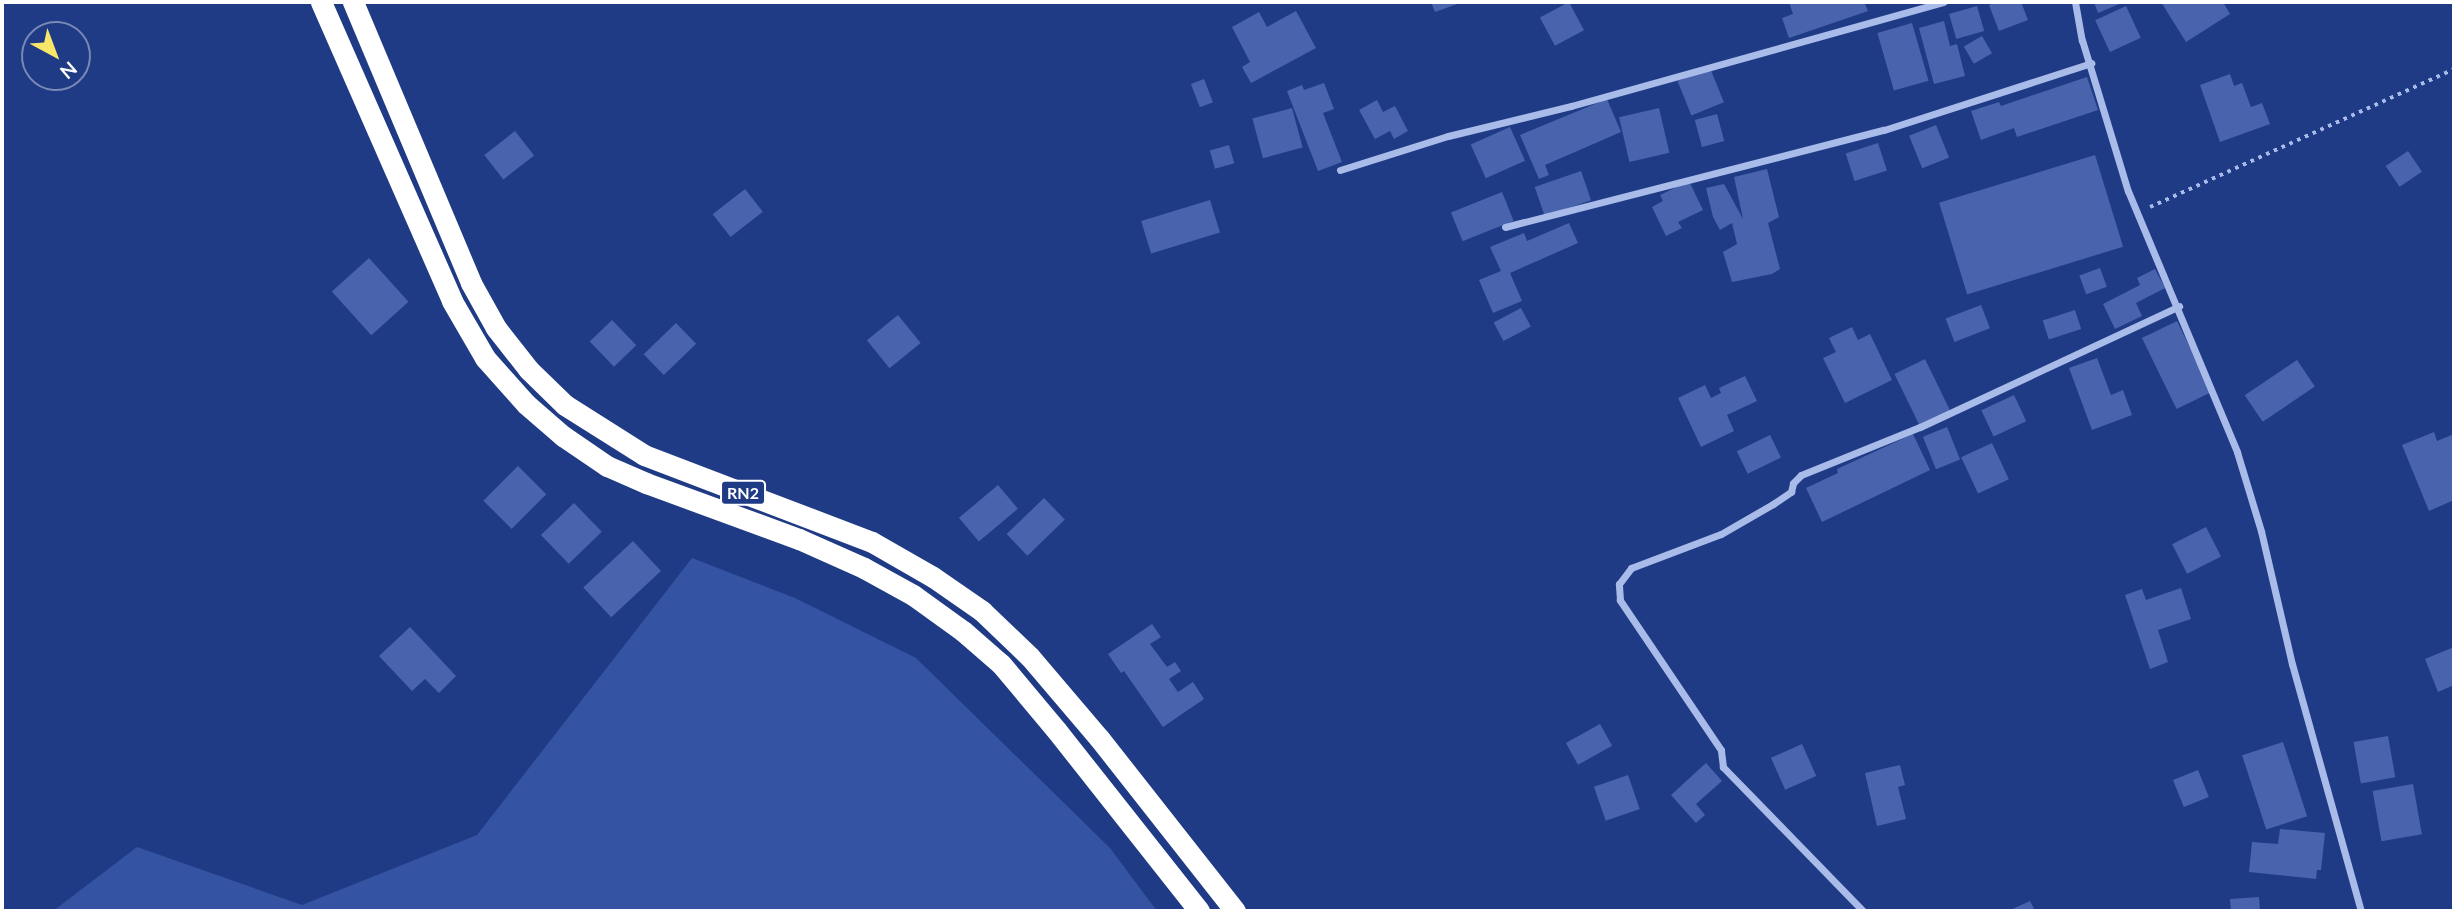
<!DOCTYPE html>
<style>
body{margin:0}
#map{position:relative;width:2456px;height:913px;overflow:hidden;background:#203b85;font-family:Lato,sans-serif}
div>[style]{position:absolute}
.green>*{inset:0;background:#3453a2}
.building>*{inset:0;background:#4964ad;transform-origin:0 0}
.path>*{height:3.5px;margin-top:-1.75px;transform-origin:0;background:repeating-linear-gradient(90deg,#a9bbe9 0 3.5px,transparent 0 8.5px)}
.street>*{height:7px;margin:-3.5px;padding:0 3.5px;transform-origin:3.5px;border-radius:3.5px;background:#a9bbe9}
.highway>*{height:21px;margin:-10.5px;padding:0 10.5px;transform-origin:10.5px;border-radius:10.5px;background:#fff}
span{translate:-50% -50%;white-space:nowrap;text-align:center;line-height:1.15;-webkit-text-stroke:5px #203b85;paint-order:stroke}
.shield-label span{padding:2px 5px;background:#203b85;border:2px solid;border-radius:5px;-webkit-text-stroke-width:0}
.shield-label{font-size:16px;color:#fff;font-weight:700}
.frame{position:absolute;inset:0;border:4px solid #fff;pointer-events:none}
.north{position:absolute;left:21px;top:21px;width:70px;height:70px;box-sizing:border-box;background:#203b85;border:2px solid #7989b6;border-radius:50%;rotate:139deg;font-size:19px;font-weight:700;line-height:28px;text-align:center;color:#fff}
.north::after{content:'';display:block;margin:auto;width:24px;height:32px;background:#f7e66a;clip-path:polygon(50% 0,100% 100%,50% 72%,0 100%)}
</style>
<div id="map">
<div class="green">
<div style="clip-path:polygon(692px 558px,795px 598px,916px 658px,1110px 848px,1157px 911px,53px 911px,137px 847px,302px 905px,477px 835px)"></div>
</div>
<div class="building">
<div style="clip-path:polygon(1431px 2px,1463px 2px,1435px 12px)"></div>
<div style="left:1569px;top:2px;width:32px;height:33px;rotate:62deg"></div>
<div style="clip-path:polygon(1789px 2px,1864px 2px,1868px 11px,1789px 38px,1782px 18px,1793px 14px)"></div>
<div style="clip-path:polygon(1996px 2px,2021px 2px,2028px 20px,1999px 31px,1989px 5px)"></div>
<div style="clip-path:polygon(2094px 2px,2124px 2px,2098px 13px)"></div>
<div style="clip-path:polygon(2161px 2px,2223px 2px,2230px 14px,2186px 42px)"></div>
<div style="left:1977px;top:6px;width:26px;height:29px;rotate:74deg"></div>
<div style="left:2126px;top:6px;width:35px;height:34px;rotate:65deg"></div>
<div style="clip-path:polygon(1296px 11px,1316px 48px,1251px 83px,1242px 67px,1250px 62px,1232px 27px,1259px 12px,1267px 27px)"></div>
<div style="clip-path:polygon(1944px 21px,1950px 46px,1957px 44px,1965px 76px,1934px 84px,1919px 28px)"></div>
<div style="left:1912px;top:23px;width:60px;height:36px;rotate:74deg"></div>
<div style="left:1982px;top:36px;width:20px;height:21px;rotate:60deg"></div>
<div style="left:1710px;top:68px;width:37px;height:35px;rotate:68deg"></div>
<div style="clip-path:polygon(2230px 74px,2234px 86px,2242px 83px,2251px 107px,2262px 103px,2270px 124px,2220px 142px,2200px 85px)"></div>
<div style="clip-path:polygon(2087px 77px,2098px 110px,2017px 137px,2014px 128px,1981px 140px,1971px 111px,1999px 102px,2001px 106px)"></div>
<div style="left:1204px;top:79px;width:25px;height:14px;rotate:69deg"></div>
<div style="clip-path:polygon(1324px 83px,1334px 109px,1323px 113px,1342px 162px,1318px 171px,1287px 91px,1302px 85px,1304px 90px)"></div>
<div style="clip-path:polygon(1607px 99px,1621px 132px,1545px 165px,1549px 175px,1539px 179px,1520px 135px)"></div>
<div style="clip-path:polygon(1377px 100px,1383px 112px,1395px 106px,1408px 131px,1394px 139px,1390px 131px,1375px 139px,1359px 110px)"></div>
<div style="left:1292px;top:108px;width:41px;height:41px;rotate:75deg"></div>
<div style="left:1659px;top:108px;width:46px;height:41px;rotate:77deg"></div>
<div style="left:1717px;top:114px;width:28px;height:23px;rotate:75deg"></div>
<div style="left:1936px;top:125px;width:35px;height:29px;rotate:68deg"></div>
<div style="left:1510px;top:127px;width:37px;height:43px;rotate:66deg"></div>
<div style="left:515px;top:131px;width:31px;height:39px;rotate:52deg"></div>
<div style="left:1878px;top:143px;width:29px;height:34px;rotate:72deg"></div>
<div style="left:1229px;top:145px;width:19px;height:20px;rotate:74deg"></div>
<div style="left:2408px;top:151px;width:25px;height:27px;rotate:56deg"></div>
<div style="left:2095px;top:155px;width:96px;height:163px;rotate:73deg"></div>
<div style="clip-path:polygon(1767px 169px,1779px 217px,1768px 223px,1780px 269px,1772px 274px,1732px 282px,1723px 252px,1737px 244px,1732px 223px,1720px 230px,1713px 217px,1706px 188px,1724px 184px,1743px 219px,1734px 177px)"></div>
<div style="left:1581px;top:171px;width:31px;height:49px;rotate:71deg"></div>
<div style="clip-path:polygon(1689px 181px,1703px 210px,1678px 222px,1682px 228px,1666px 236px,1652px 207px,1663px 201px,1660px 195px)"></div>
<div style="left:745px;top:189px;width:29px;height:41px;rotate:52deg"></div>
<div style="left:1502px;top:192px;width:31px;height:55px;rotate:68deg"></div>
<div style="left:1210px;top:200px;width:34px;height:72px;rotate:73deg"></div>
<div style="clip-path:polygon(1569px 223px,1578px 243px,1510px 273px,1522px 301px,1493px 313px,1479px 280px,1501px 271px,1490px 247px,1524px 233px,1527px 241px)"></div>
<div style="left:369px;top:258px;width:59px;height:50px;rotate:48deg"></div>
<div style="left:2100px;top:268px;width:20px;height:22px;rotate:70deg"></div>
<div style="clip-path:polygon(2155px 269px,2165px 288px,2136px 303px,2142px 316px,2115px 329px,2103px 304px,2140px 285px,2137px 278px)"></div>
<div style="left:1981px;top:305px;width:25px;height:38px;rotate:69deg"></div>
<div style="left:1521px;top:308px;width:21px;height:31px;rotate:62deg"></div>
<div style="left:2075px;top:310px;width:20px;height:34px;rotate:72deg"></div>
<div style="left:898px;top:315px;width:36px;height:40px;rotate:51deg"></div>
<div style="left:612px;top:320px;width:35px;height:31px;rotate:46deg"></div>
<div style="left:2177px;top:321px;width:79px;height:39px;rotate:64deg"></div>
<div style="left:676px;top:323px;width:29px;height:45px;rotate:46deg"></div>
<div style="clip-path:polygon(1852px 327px,1858px 340px,1870px 334px,1892px 380px,1845px 403px,1823px 358px,1836px 352px,1829px 338px)"></div>
<div style="clip-path:polygon(2097px 358px,2111px 395px,2123px 390px,2132px 415px,2092px 430px,2069px 368px)"></div>
<div style="left:1925px;top:359px;width:58px;height:34px;rotate:64deg"></div>
<div style="left:2297px;top:360px;width:32px;height:63px;rotate:56deg"></div>
<div style="clip-path:polygon(1745px 376px,1757px 401px,1727px 415px,1734px 431px,1701px 447px,1678px 398px,1705px 385px,1711px 398px,1721px 393px,1719px 388px)"></div>
<div style="left:2014px;top:395px;width:29px;height:36px;rotate:65deg"></div>
<div style="left:1947px;top:427px;width:35px;height:26px;rotate:68deg"></div>
<div style="clip-path:polygon(2434px 432px,2437px 441px,2454px 434px,2454px 500px,2429px 511px,2402px 445px)"></div>
<div style="clip-path:polygon(1913px 434px,1930px 470px,1822px 522px,1806px 488px,1838px 473px,1837px 469px)"></div>
<div style="left:1770px;top:435px;width:25px;height:37px;rotate:64deg"></div>
<div style="left:1992px;top:443px;width:40px;height:34px;rotate:65deg"></div>
<div style="left:518px;top:466px;width:40px;height:49px;rotate:45deg"></div>
<div style="left:998px;top:485px;width:31px;height:51px;rotate:50deg"></div>
<div style="left:1044px;top:498px;width:30px;height:52px;rotate:46deg"></div>
<div style="left:574px;top:503px;width:40px;height:46px;rotate:46deg"></div>
<div style="left:2206px;top:527px;width:33px;height:38px;rotate:63deg"></div>
<div style="left:633px;top:541px;width:41px;height:68px;rotate:47deg"></div>
<div style="clip-path:polygon(2181px 588px,2191px 619px,2158px 630px,2168px 662px,2150px 669px,2125px 595px,2142px 589px,2146px 600px)"></div>
<div style="clip-path:polygon(1152px 624px,1161px 637px,1150px 644px,1167px 667px,1175px 662px,1181px 671px,1169px 679px,1178px 692px,1193px 682px,1204px 699px,1163px 727px,1124px 671px,1121px 673px,1108px 654px)"></div>
<div style="clip-path:polygon(410px 627px,456px 676px,439px 693px,425px 679px,412px 691px,379px 656px)"></div>
<div style="clip-path:polygon(2454px 647px,2454px 685px,2438px 692px,2425px 659px)"></div>
<div style="left:1600px;top:724px;width:25px;height:39px;rotate:61deg"></div>
<div style="left:2388px;top:736px;width:42px;height:35px;rotate:80deg"></div>
<div style="left:2283px;top:742px;width:78px;height:43px;rotate:72deg"></div>
<div style="left:1802px;top:744px;width:35px;height:34px;rotate:66deg"></div>
<div style="clip-path:polygon(1706px 763px,1722px 781px,1696px 804px,1705px 815px,1696px 823px,1671px 795px)"></div>
<div style="clip-path:polygon(1900px 765px,1905px 785px,1898px 787px,1906px 819px,1877px 826px,1865px 773px)"></div>
<div style="left:2198px;top:770px;width:29px;height:27px;rotate:68deg"></div>
<div style="left:1628px;top:775px;width:36px;height:36px;rotate:71deg"></div>
<div style="left:2413px;top:784px;width:51px;height:41px;rotate:80deg"></div>
<div style="clip-path:polygon(2280px 829px,2325px 833px,2321px 870px,2317px 870px,2316px 879px,2249px 872px,2252px 842px,2278px 844px)"></div>
<div style="clip-path:polygon(2259px 897px,2260px 911px,2231px 911px,2230px 899px)"></div>
<div style="clip-path:polygon(2030px 901px,2035px 911px,2008px 911px)"></div>
</div>
<div class="path">
<div style="left:2150px;top:207px;width:334px;rotate:-24.4deg"></div>
</div>
<div class="street">
<div style="left:2075px;top:2px;width:39px;rotate:80deg"></div>
<div style="left:2082px;top:40px;width:158px;rotate:73.1deg"></div>
<div style="left:2128px;top:191px;width:283px;rotate:67.3deg"></div>
<div style="left:2237px;top:452px;width:83px;rotate:73.1deg"></div>
<div style="left:2261px;top:531px;width:137px;rotate:76.9deg"></div>
<div style="left:2292px;top:664px;width:256px;rotate:74.4deg"></div>
<div style="left:1340px;top:170px;width:113px;rotate:-17.5deg"></div>
<div style="left:1448px;top:136px;width:127px;rotate:-13.7deg"></div>
<div style="left:1571px;top:106px;width:387px;rotate:-15.6deg"></div>
<div style="left:1505px;top:227px;width:391px;rotate:-14.4deg"></div>
<div style="left:1884px;top:130px;width:218px;rotate:-17.9deg"></div>
<div style="left:1863px;top:911px;width:201px;rotate:-134.2deg"></div>
<div style="left:1723px;top:767px;width:17px;rotate:-97deg"></div>
<div style="left:1721px;top:750px;width:181px;rotate:-124deg"></div>
<div style="left:1620px;top:600px;width:16px;rotate:-94deg"></div>
<div style="left:1619px;top:584px;width:20px;rotate:-53deg"></div>
<div style="left:1631px;top:568px;width:96px;rotate:-20.7deg"></div>
<div style="left:1721px;top:534px;width:60px;rotate:-30deg"></div>
<div style="left:1773px;top:504px;width:22px;rotate:-34deg"></div>
<div style="left:1791px;top:492px;width:9px;rotate:-77deg"></div>
<div style="left:1793px;top:483px;width:11px;rotate:-45deg"></div>
<div style="left:1801px;top:475px;width:128px;rotate:-22deg"></div>
<div style="left:1920px;top:427px;width:286px;rotate:-25deg"></div>
</div>
<div class="highway">
<div style="left:321px;top:2px;width:326px;rotate:66.3deg"></div>
<div style="left:452px;top:301px;width:66px;rotate:59.9deg"></div>
<div style="left:485px;top:358px;width:62px;rotate:48.3deg"></div>
<div style="left:526px;top:404px;width:49px;rotate:40.9deg"></div>
<div style="left:563px;top:436px;width:53px;rotate:34.3deg"></div>
<div style="left:607px;top:466px;width:43px;rotate:23.6deg"></div>
<div style="left:646px;top:483px;width:163px;rotate:20.1deg"></div>
<div style="left:799px;top:539px;width:71px;rotate:24deg"></div>
<div style="left:864px;top:568px;width:56px;rotate:28.9deg"></div>
<div style="left:913px;top:595px;width:62px;rotate:35.8deg"></div>
<div style="left:963px;top:631px;width:50px;rotate:41deg"></div>
<div style="left:1001px;top:664px;width:87px;rotate:50.1deg"></div>
<div style="left:1057px;top:731px;width:229px;rotate:51.7deg"></div>
<div style="left:353px;top:2px;width:305px;rotate:67.2deg"></div>
<div style="left:471px;top:283px;width:51px;rotate:60.9deg"></div>
<div style="left:496px;top:328px;width:53px;rotate:51.8deg"></div>
<div style="left:529px;top:370px;width:50px;rotate:44.2deg"></div>
<div style="left:565px;top:405px;width:93px;rotate:32.3deg"></div>
<div style="left:644px;top:455px;width:244px;rotate:20.9deg"></div>
<div style="left:872px;top:542px;width:70px;rotate:29.8deg"></div>
<div style="left:933px;top:577px;width:60px;rotate:34.8deg"></div>
<div style="left:982px;top:611px;width:66px;rotate:43.8deg"></div>
<div style="left:1030px;top:657px;width:106px;rotate:49.6deg"></div>
<div style="left:1099px;top:738px;width:220px;rotate:51.8deg"></div>
</div>
<div class="shield-label">
<span style="left:743px;top:493px">RN2</span>
</div>
<div class="frame"></div>
<div class="north">N</div>
</div>
